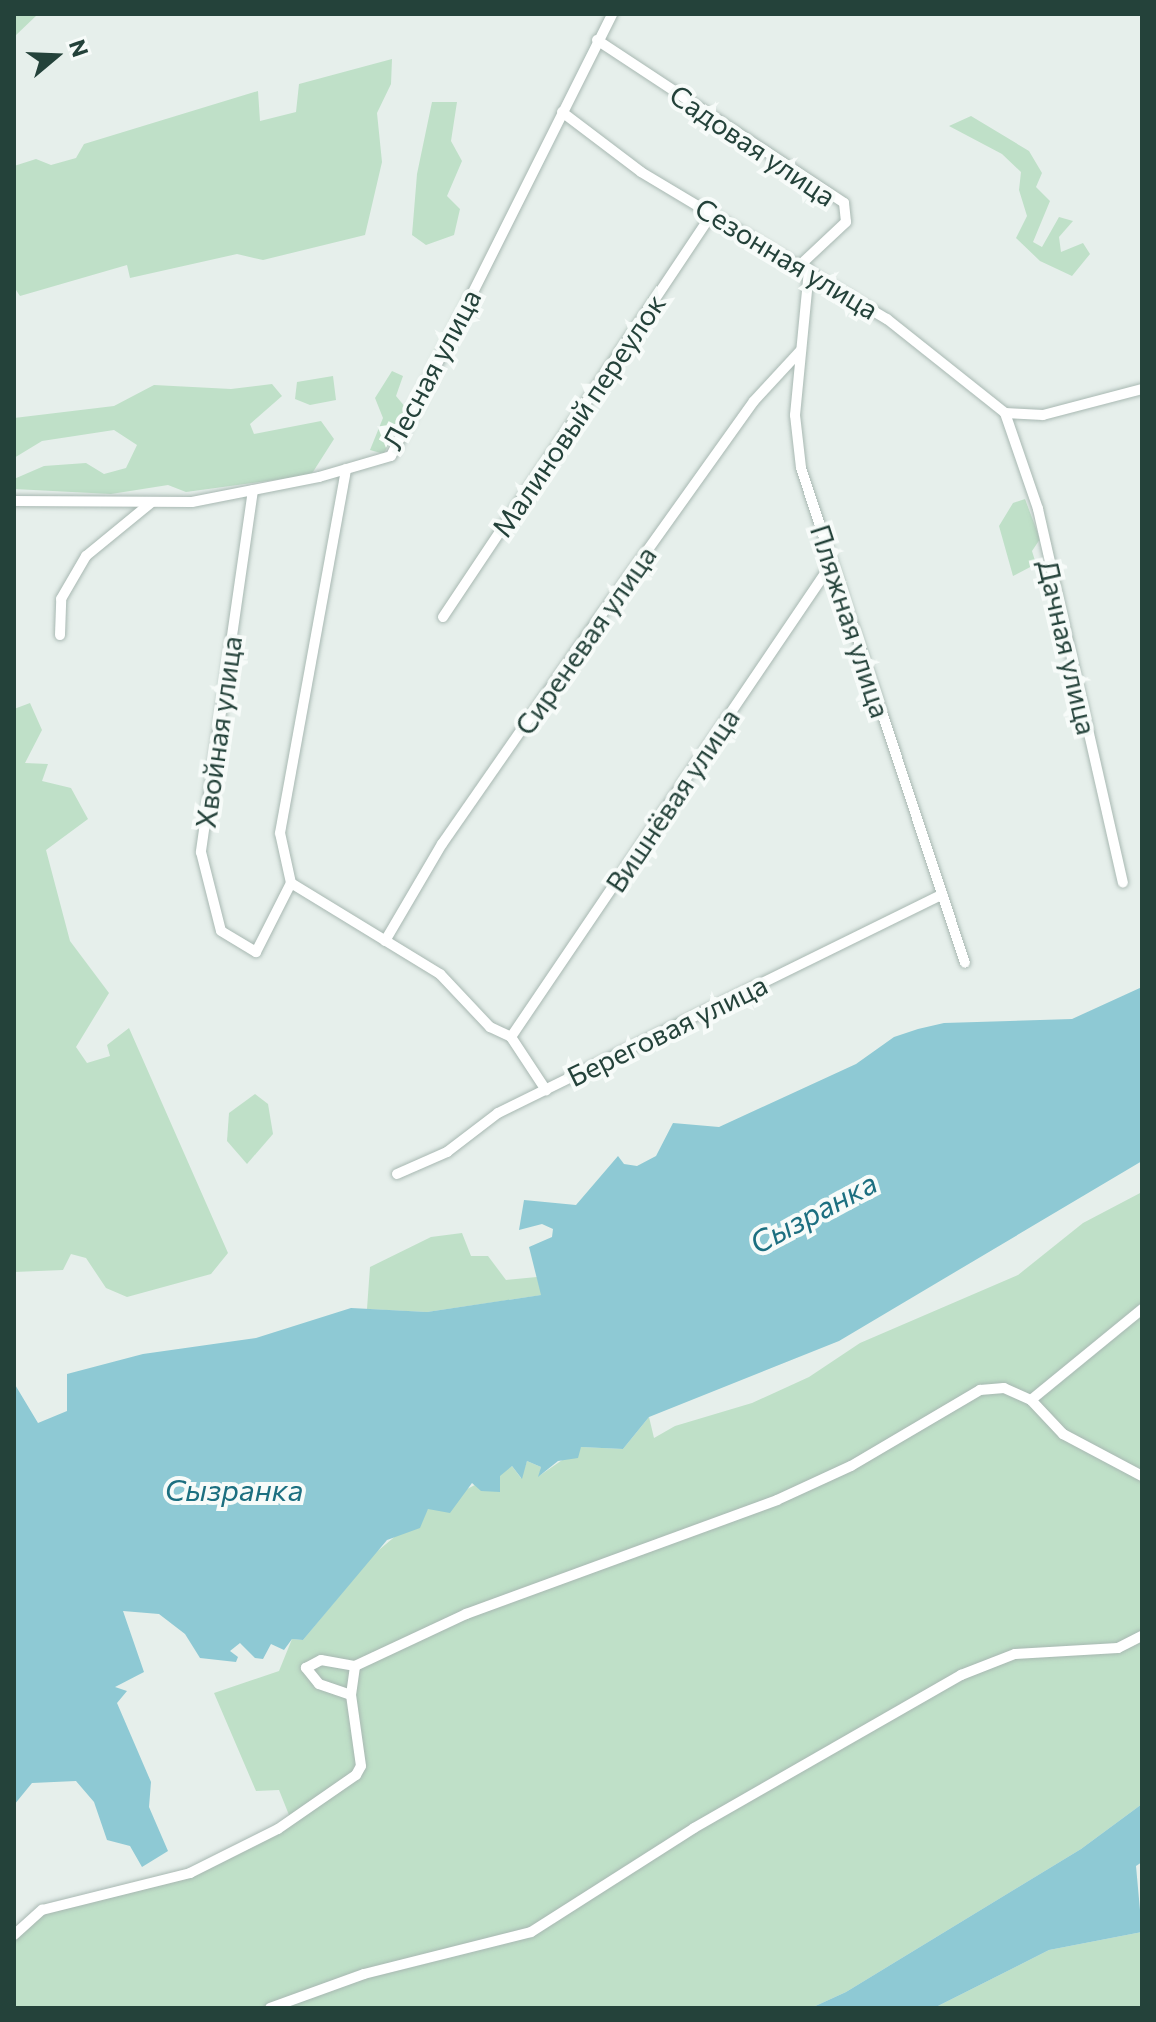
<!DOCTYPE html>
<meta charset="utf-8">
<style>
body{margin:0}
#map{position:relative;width:1156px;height:2022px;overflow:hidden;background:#e6efeb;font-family:Commissioner,sans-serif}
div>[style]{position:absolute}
.green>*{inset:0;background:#bfe0c8}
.water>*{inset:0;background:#8ec9d4}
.roads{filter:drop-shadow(0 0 2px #a8b8b2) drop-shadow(0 0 2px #a8b8b2)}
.minor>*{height:10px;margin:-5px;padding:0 5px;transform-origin:5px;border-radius:5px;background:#fff}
span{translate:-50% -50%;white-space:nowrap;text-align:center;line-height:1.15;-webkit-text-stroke:8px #f7fbf9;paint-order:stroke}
.street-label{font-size:28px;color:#24423a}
.water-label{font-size:30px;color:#1c6f80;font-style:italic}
.frame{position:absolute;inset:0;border:16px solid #24423a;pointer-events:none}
.north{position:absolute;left:16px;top:16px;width:80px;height:80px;-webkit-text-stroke:6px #f7fbf9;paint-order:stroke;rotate:71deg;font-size:22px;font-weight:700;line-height:32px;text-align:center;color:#24423a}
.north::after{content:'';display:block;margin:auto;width:28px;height:36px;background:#24423a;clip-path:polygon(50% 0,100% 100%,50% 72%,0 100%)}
</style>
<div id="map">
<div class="green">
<div style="clip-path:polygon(14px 14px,38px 14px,14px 37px)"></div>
<div style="clip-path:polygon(392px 59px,391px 84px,377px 113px,382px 162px,365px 235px,263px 260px,237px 254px,130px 278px,127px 265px,20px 296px,14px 287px,14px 166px,36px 159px,51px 165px,76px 158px,84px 144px,258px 91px,260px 121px,296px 112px,299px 84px)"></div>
<div style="clip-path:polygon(432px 102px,457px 102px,451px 141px,462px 161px,447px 196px,460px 209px,454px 235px,426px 245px,412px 235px,417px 174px)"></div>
<div style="clip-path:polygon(971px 116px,1029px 151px,1042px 173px,1036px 187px,1050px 201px,1033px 242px,1042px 247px,1059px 217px,1073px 221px,1059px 237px,1061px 252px,1083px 243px,1090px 254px,1072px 276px,1040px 261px,1016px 238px,1027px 216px,1019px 190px,1021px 172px,1002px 154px,949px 126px)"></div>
<div style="clip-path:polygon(392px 371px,403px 376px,396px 396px,406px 408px,384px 454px,370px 450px,383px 418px,375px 398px)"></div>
<div style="clip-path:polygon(333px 376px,336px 400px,310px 405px,295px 399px,297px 382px)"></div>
<div style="clip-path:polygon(272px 384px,282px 396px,250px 424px,254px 434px,321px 421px,334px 439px,311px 475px,186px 492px,168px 485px,111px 494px,14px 489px,14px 479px,44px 466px,86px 463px,104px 474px,126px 468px,137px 445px,114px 430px,42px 441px,14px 458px,14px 418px,114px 406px,154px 385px,231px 389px)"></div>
<div style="clip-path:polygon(1025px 499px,1040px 539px,1032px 551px,1036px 564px,1013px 576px,999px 526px,1013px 503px)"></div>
<div style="clip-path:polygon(30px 703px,42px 730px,25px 763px,48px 764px,42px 781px,71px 788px,88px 819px,46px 850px,70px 941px,109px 993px,76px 1047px,87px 1063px,110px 1056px,107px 1045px,129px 1028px,228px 1253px,211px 1274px,127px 1297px,106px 1288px,86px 1258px,71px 1254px,63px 1270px,14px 1272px,14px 709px)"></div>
<div style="clip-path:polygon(255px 1094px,268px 1104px,273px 1134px,247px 1164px,227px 1141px,229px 1113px)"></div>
<div style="clip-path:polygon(1142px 1192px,1142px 1804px,1081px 1849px,846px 1992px,811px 2008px,14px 2008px,14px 1935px,42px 1910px,190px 1873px,291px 1820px,279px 1790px,256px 1791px,214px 1693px,279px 1671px,292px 1639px,303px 1640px,374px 1554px,428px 1509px,512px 1466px,521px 1478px,527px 1461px,541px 1467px,539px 1476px,581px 1447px,623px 1449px,649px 1417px,654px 1438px,675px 1426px,752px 1403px,809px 1377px,860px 1343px,1018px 1275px,1083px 1223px)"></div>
<div style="clip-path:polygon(462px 1233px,471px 1256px,488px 1256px,506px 1280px,537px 1277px,542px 1295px,427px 1312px,367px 1309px,370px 1267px,431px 1237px)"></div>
<div style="clip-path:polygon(1142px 1932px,1142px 2008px,934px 2008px,1049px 1950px)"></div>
</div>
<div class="water">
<div style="clip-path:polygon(1142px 987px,1142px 1161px,839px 1341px,649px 1417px,623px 1449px,581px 1447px,578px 1458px,558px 1461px,538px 1477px,541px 1467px,527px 1461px,522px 1479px,512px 1466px,500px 1476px,500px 1492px,481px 1491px,472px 1483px,450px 1513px,428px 1509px,420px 1528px,387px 1540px,303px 1640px,292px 1639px,284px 1650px,271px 1644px,263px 1659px,255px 1658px,240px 1643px,230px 1651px,238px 1657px,236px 1662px,200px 1658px,185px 1634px,159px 1614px,123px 1611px,144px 1672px,115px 1687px,127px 1691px,117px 1703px,151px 1782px,149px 1807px,168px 1851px,142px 1867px,130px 1846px,107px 1840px,94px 1802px,76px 1781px,32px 1783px,14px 1805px,14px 1383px,38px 1423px,67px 1411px,67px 1374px,143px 1354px,256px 1338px,351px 1308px,427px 1312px,541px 1295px,529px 1247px,552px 1237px,553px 1229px,542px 1224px,519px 1230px,524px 1200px,576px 1205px,618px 1156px,624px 1164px,637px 1166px,656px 1156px,673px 1123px,719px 1127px,856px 1064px,894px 1037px,918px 1029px,944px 1023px,1072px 1019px)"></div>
<div style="clip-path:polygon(1142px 1804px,1142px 1862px,1136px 1866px,1142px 1932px,1049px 1950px,934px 2008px,811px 2008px,846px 1992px,1081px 1849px)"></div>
</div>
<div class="roads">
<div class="minor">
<div style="left:597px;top:40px;width:296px;rotate:33.4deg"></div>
<div style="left:844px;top:203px;width:19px;rotate:84deg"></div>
<div style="left:846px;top:222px;width:63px;rotate:136.9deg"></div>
<div style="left:562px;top:112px;width:99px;rotate:37.2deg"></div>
<div style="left:641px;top:172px;width:287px;rotate:30.9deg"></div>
<div style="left:887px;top:319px;width:151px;rotate:38.5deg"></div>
<div style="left:809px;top:270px;width:146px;rotate:95.5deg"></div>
<div style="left:795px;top:415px;width:53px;rotate:83.5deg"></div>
<div style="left:801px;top:468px;width:521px;rotate:71.67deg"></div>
<div style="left:1005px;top:413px;width:102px;rotate:71deg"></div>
<div style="left:1038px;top:509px;width:383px;rotate:77.2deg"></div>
<div style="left:1005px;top:413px;width:38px;rotate:3deg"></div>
<div style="left:1043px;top:415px;width:102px;rotate:-14.7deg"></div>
<div style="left:253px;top:490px;width:366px;rotate:98.2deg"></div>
<div style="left:201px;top:852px;width:81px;rotate:75.8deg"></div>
<div style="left:221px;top:931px;width:41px;rotate:31deg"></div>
<div style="left:256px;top:952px;width:77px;rotate:-63.1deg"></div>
<div style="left:291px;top:883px;width:51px;rotate:-102.4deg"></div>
<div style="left:280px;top:833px;width:370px;rotate:-79.7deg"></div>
<div style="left:14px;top:501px;width:178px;rotate:0.3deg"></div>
<div style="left:192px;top:502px;width:129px;rotate:-11.1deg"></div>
<div style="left:319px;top:477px;width:75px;rotate:-16.3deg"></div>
<div style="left:391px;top:456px;width:494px;rotate:-63.4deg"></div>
<div style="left:443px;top:617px;width:485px;rotate:-56.3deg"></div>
<div style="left:60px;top:635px;width:36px;rotate:-88deg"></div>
<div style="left:61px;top:599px;width:50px;rotate:-59.8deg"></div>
<div style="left:86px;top:556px;width:85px;rotate:-39.3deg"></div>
<div style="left:291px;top:883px;width:175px;rotate:31.4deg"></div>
<div style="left:440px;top:974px;width:73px;rotate:46.7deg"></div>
<div style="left:490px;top:1027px;width:23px;rotate:25deg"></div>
<div style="left:511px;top:1037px;width:64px;rotate:56.6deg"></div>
<div style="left:385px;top:941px;width:113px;rotate:-59.6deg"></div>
<div style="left:442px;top:844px;width:254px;rotate:-55.2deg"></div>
<div style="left:587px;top:635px;width:287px;rotate:-54.5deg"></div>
<div style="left:754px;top:401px;width:69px;rotate:-47.3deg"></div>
<div style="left:511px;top:1037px;width:572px;rotate:-55.89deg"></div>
<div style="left:397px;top:1174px;width:55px;rotate:-23.7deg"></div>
<div style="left:447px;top:1152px;width:64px;rotate:-37.4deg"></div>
<div style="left:498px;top:1113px;width:495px;rotate:-26.2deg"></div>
<div style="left:1031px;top:1400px;width:144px;rotate:-39.3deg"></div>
<div style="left:351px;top:1695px;width:34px;rotate:-161deg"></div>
<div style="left:319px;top:1684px;width:21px;rotate:-129deg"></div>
<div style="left:306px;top:1668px;width:17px;rotate:-28deg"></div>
<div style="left:321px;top:1660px;width:35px;rotate:10deg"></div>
<div style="left:14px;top:1935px;width:38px;rotate:-42deg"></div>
<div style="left:42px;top:1910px;width:153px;rotate:-14deg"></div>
<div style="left:190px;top:1873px;width:98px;rotate:-26.6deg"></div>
<div style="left:278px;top:1829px;width:95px;rotate:-34.7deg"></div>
<div style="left:356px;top:1775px;width:10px;rotate:-61deg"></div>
<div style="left:361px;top:1766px;width:72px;rotate:-98deg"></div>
<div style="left:351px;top:1695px;width:29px;rotate:-82deg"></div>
<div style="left:355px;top:1666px;width:123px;rotate:-25.1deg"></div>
<div style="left:466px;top:1614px;width:331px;rotate:-20.1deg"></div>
<div style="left:777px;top:1500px;width:81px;rotate:-24.7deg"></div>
<div style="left:851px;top:1466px;width:150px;rotate:-30.5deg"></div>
<div style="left:980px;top:1390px;width:24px;rotate:-5deg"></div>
<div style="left:1004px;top:1388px;width:30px;rotate:24deg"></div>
<div style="left:1031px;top:1400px;width:47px;rotate:46.7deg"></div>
<div style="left:1063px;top:1434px;width:89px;rotate:28deg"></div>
<div style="left:270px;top:2008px;width:100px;rotate:-19.9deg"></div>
<div style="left:364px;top:1974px;width:172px;rotate:-14.1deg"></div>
<div style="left:531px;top:1932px;width:193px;rotate:-32.5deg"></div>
<div style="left:694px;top:1828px;width:308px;rotate:-29.8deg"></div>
<div style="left:961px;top:1675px;width:58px;rotate:-21.3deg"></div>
<div style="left:1015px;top:1654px;width:103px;rotate:-3.3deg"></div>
<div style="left:1118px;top:1648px;width:27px;rotate:-27deg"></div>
</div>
</div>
<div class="street-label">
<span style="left:753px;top:145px;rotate:34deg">Садовая улица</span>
<span style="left:787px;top:258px;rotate:31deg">Сезонная улица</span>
<span style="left:431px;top:369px;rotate:-62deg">Лесная улица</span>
<span style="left:578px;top:415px;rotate:-56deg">Малиновый переулок</span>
<span style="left:851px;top:621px;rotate:72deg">Пляжная улица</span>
<span style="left:585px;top:640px;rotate:-55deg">Сиреневая улица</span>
<span style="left:1068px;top:647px;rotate:77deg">Дачная улица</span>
<span style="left:218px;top:732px;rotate:-82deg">Хвойная улица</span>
<span style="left:672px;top:800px;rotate:-56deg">Вишнёвая улица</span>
<span style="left:667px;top:1030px;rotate:-26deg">Береговая улица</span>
</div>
<div class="water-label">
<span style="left:813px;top:1212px;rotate:-28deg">Сызранка</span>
<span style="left:234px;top:1489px">Сызранка</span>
</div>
<div class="frame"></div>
<div class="north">N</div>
</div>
